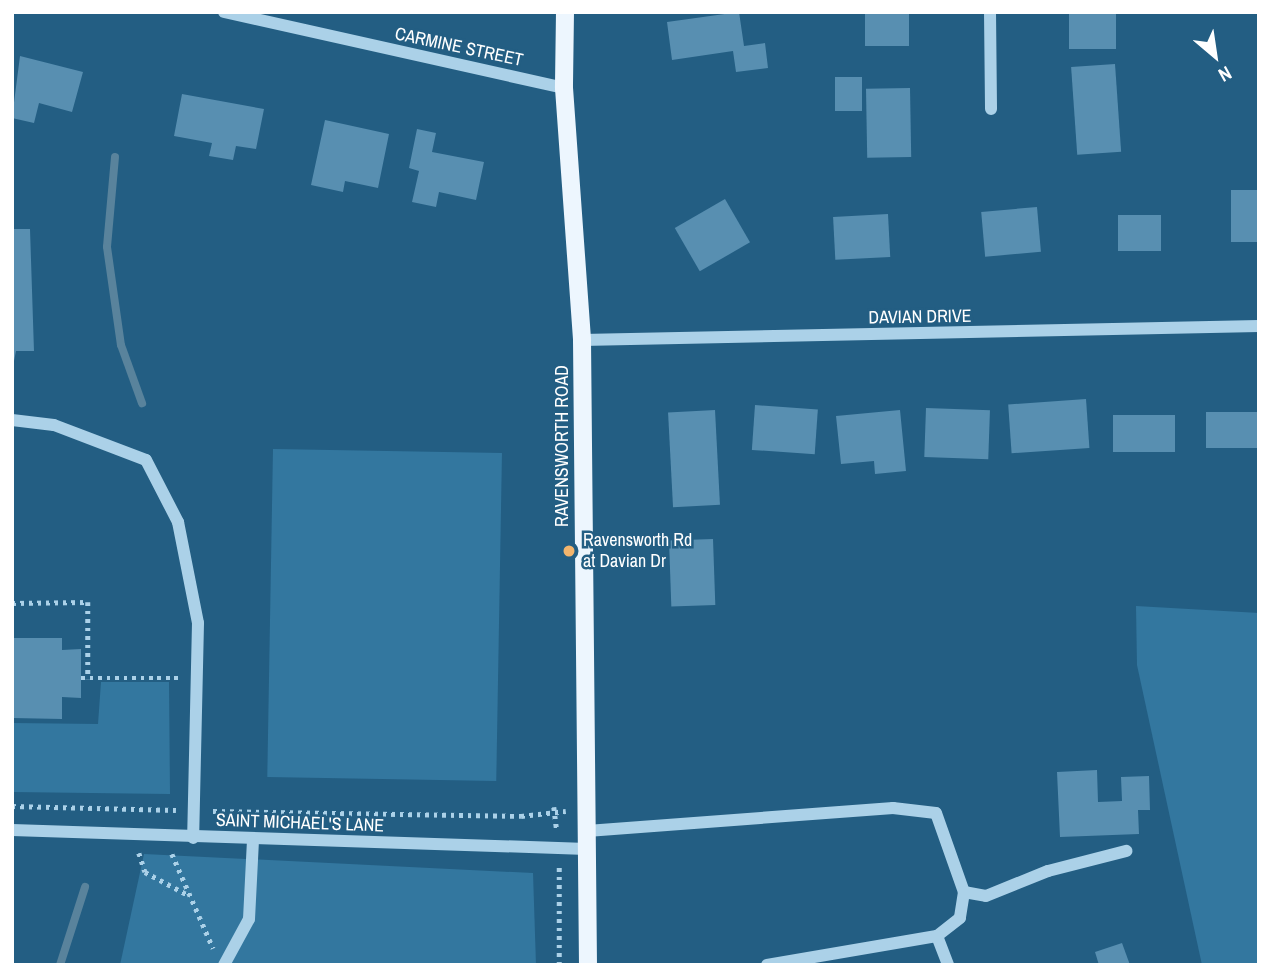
<!DOCTYPE html>
<style>
body{margin:0}
#map{position:relative;width:1271px;height:977px;overflow:hidden;background:#235e83;font-family:"Archivo Narrow",sans-serif}
div>[style]{position:absolute}
.green>*{inset:0;background:#33779f;transform-origin:0 0}
.stream>*{height:8px;margin:-4px;padding:0 4px;transform-origin:4px;border-radius:4px;background:#59839c}
.building>*{inset:0;background:#588fb1;transform-origin:0 0}
.path>*{height:4.5px;margin-top:-2.25px;transform-origin:0;background:repeating-linear-gradient(90deg,#abd1e8 0 3.5px,transparent 0 8.5px)}
.minor>*{height:12px;margin:-6px;padding:0 6px;transform-origin:6px;border-radius:6px;background:#abd1e8}
.major>*{height:18px;margin:-9px;padding:0 9px;transform-origin:9px;border-radius:9px;background:#edf6fe}
.dots>*{width:19px;height:19px;translate:-50% -50%;box-sizing:border-box;border:4px solid #235e83;border-radius:50%}
span{translate:-50% -50%;white-space:nowrap;text-align:center;line-height:1.15;-webkit-text-stroke:5px #235e83;paint-order:stroke}
.street-label{font-size:18px;color:#fff}
.poi-label{font-size:18px;color:#fff}
.left{translate:0 -50%;text-align:left}
.frame{position:absolute;inset:0;border:14px solid #fff;pointer-events:none}
.north{position:absolute;left:1180px;top:21px;width:70px;height:70px;-webkit-text-stroke:5px #235e83;paint-order:stroke;rotate:151deg;font-size:19px;font-weight:700;line-height:28px;text-align:center;color:#fff}
.north::after{content:'';display:block;margin:auto;width:24px;height:32px;background:#fff;clip-path:polygon(50% 0,100% 100%,50% 72%,0 100%)}
</style>
<div id="map">
<div class="green">
<div style="left:273px;top:449px;width:229px;height:328px;rotate:1deg"></div>
<div style="clip-path:polygon(1136px 606px,1259px 613px,1259px 965px,1202px 965px,1137px 665px)"></div>
<div style="clip-path:polygon(101px 682px,169px 682px,170px 794px,12px 792px,12px 723px,98px 724px)"></div>
<div style="clip-path:polygon(144px 854px,533px 873px,536px 965px,120px 965px)"></div>
</div>
<div class="stream">
<div style="left:115px;top:157px;width:90px;rotate:95.1deg"></div>
<div style="left:107px;top:247px;width:99px;rotate:81.9deg"></div>
<div style="left:121px;top:345px;width:62px;rotate:70.1deg"></div>
<div style="left:60px;top:965px;width:82px;rotate:-72.2deg"></div>
</div>
<div class="building">
<div style="clip-path:polygon(739px 12px,744px 46px,765px 43px,768px 68px,736px 72px,733px 51px,672px 60px,667px 22px)"></div>
<div style="left:865px;top:12px;width:44px;height:34px"></div>
<div style="left:1069px;top:12px;width:47px;height:37px"></div>
<div style="clip-path:polygon(20px 56px,83px 72px,72px 112px,39px 103px,34px 123px,12px 118px)"></div>
<div style="left:1115px;top:64px;width:88px;height:44px;rotate:86deg"></div>
<div style="left:835px;top:77px;width:27px;height:34px"></div>
<div style="left:910px;top:88px;width:69px;height:44px;rotate:89deg"></div>
<div style="clip-path:polygon(182px 94px,264px 109px,256px 149px,236px 146px,233px 160px,209px 156px,212px 143px,174px 136px)"></div>
<div style="clip-path:polygon(325px 120px,389px 134px,378px 188px,345px 181px,343px 192px,311px 185px)"></div>
<div style="clip-path:polygon(417px 129px,436px 133px,432px 152px,484px 162px,476px 200px,439px 192px,436px 207px,412px 202px,419px 171px,409px 168px)"></div>
<div style="left:1259px;top:190px;width:52px;height:28px;rotate:90deg"></div>
<div style="left:725px;top:199px;width:50px;height:58px;rotate:60deg"></div>
<div style="left:1037px;top:207px;width:45px;height:56px;rotate:85deg"></div>
<div style="left:888px;top:214px;width:43px;height:55px;rotate:87deg"></div>
<div style="left:1118px;top:215px;width:43px;height:36px"></div>
<div style="clip-path:polygon(12px 229px,30px 229px,34px 351px,16px 351px,12px 371px)"></div>
<div style="left:1086px;top:399px;width:49px;height:78px;rotate:86deg"></div>
<div style="left:755px;top:405px;width:63px;height:45px;rotate:4deg"></div>
<div style="left:926px;top:408px;width:64px;height:49px;rotate:2deg"></div>
<div style="left:715px;top:410px;width:95px;height:47px;rotate:87deg"></div>
<div style="clip-path:polygon(900px 410px,906px 471px,875px 474px,874px 461px,841px 464px,836px 416px)"></div>
<div style="left:1259px;top:412px;width:36px;height:53px;rotate:90deg"></div>
<div style="left:1175px;top:415px;width:37px;height:62px;rotate:90deg"></div>
<div style="left:713px;top:539px;width:66px;height:44px;rotate:88deg"></div>
<div style="clip-path:polygon(12px 638px,62px 638px,62px 650px,81px 649px,81px 698px,62px 697px,62px 719px,12px 718px)"></div>
<div style="clip-path:polygon(1097px 770px,1098px 802px,1122px 801px,1121px 777px,1149px 776px,1150px 810px,1138px 810px,1139px 834px,1060px 837px,1057px 772px)"></div>
<div style="clip-path:polygon(1122px 943px,1130px 965px,1099px 965px,1095px 952px)"></div>
</div>
<div class="path">
<div style="left:12px;top:603px;width:76px;rotate:-0.8deg"></div>
<div style="left:88px;top:602px;width:77px;rotate:90deg"></div>
<div style="left:81px;top:678px;width:97px"></div>
<div style="left:12px;top:806px;width:164px;rotate:1.4deg"></div>
<div style="left:554px;top:807px;width:24px;rotate:83deg"></div>
<div style="left:213px;top:811px;width:308px;rotate:0.9deg"></div>
<div style="left:521px;top:816px;width:45px;rotate:-6.3deg"></div>
<div style="left:139px;top:853px;width:20px;rotate:72deg"></div>
<div style="left:145px;top:872px;width:51px;rotate:28.1deg"></div>
<div style="left:172px;top:854px;width:103px;rotate:66.4deg"></div>
<div style="left:559px;top:965px;width:98px;rotate:-90deg"></div>
</div>
<div class="minor">
<div style="left:224px;top:12px;width:348px;rotate:12.6deg"></div>
<div style="left:990px;top:12px;width:97px;rotate:89.4deg"></div>
<div style="left:582px;top:340px;width:677px;rotate:-1.18deg"></div>
<div style="left:12px;top:420px;width:42px;rotate:6.8deg"></div>
<div style="left:54px;top:425px;width:98px;rotate:20.8deg"></div>
<div style="left:146px;top:460px;width:70px;rotate:62.7deg"></div>
<div style="left:178px;top:522px;width:103px;rotate:78.8deg"></div>
<div style="left:198px;top:623px;width:215px;rotate:91.3deg"></div>
<div style="left:12px;top:830px;width:575px;rotate:1.89deg"></div>
<div style="left:587px;top:831px;width:307px;rotate:-4.3deg"></div>
<div style="left:893px;top:808px;width:43px;rotate:6.6deg"></div>
<div style="left:936px;top:813px;width:84px;rotate:70.5deg"></div>
<div style="left:964px;top:892px;width:26px;rotate:99deg"></div>
<div style="left:960px;top:918px;width:29px;rotate:142deg"></div>
<div style="left:964px;top:892px;width:22px;rotate:10deg"></div>
<div style="left:986px;top:896px;width:67px;rotate:-22deg"></div>
<div style="left:1048px;top:871px;width:81px;rotate:-14.4deg"></div>
<div style="left:224px;top:965px;width:52px;rotate:-61.5deg"></div>
<div style="left:249px;top:919px;width:79px;rotate:-87.1deg"></div>
<div style="left:767px;top:965px;width:172px;rotate:-9.7deg"></div>
<div style="left:937px;top:936px;width:31px;rotate:69deg"></div>
</div>
<div class="major">
<div style="left:565px;top:12px;width:76px;rotate:90.8deg"></div>
<div style="left:564px;top:88px;width:253px;rotate:85.9deg"></div>
<div style="left:582px;top:340px;width:625px;rotate:89.45deg"></div>
</div>
<div class="dots">
<div style="left:569px;top:551px;background:#f3b56d"></div>
</div>
<div class="street-label">
<span style="left:459px;top:47px;rotate:12deg">CARMINE STREET</span>
<span style="left:920px;top:317px;rotate:-1deg">DAVIAN DRIVE</span>
<span style="left:562px;top:446px;rotate:-90deg">RAVENSWORTH ROAD</span>
<span style="left:300px;top:823px;rotate:2deg">SAINT MICHAEL'S LANE</span>
</div>
<div class="poi-label">
<span class="left" style="left:583px;top:551px">Ravensworth Rd<br>at Davian Dr</span>
</div>
<div class="frame"></div>
<div class="north">N</div>
</div>
